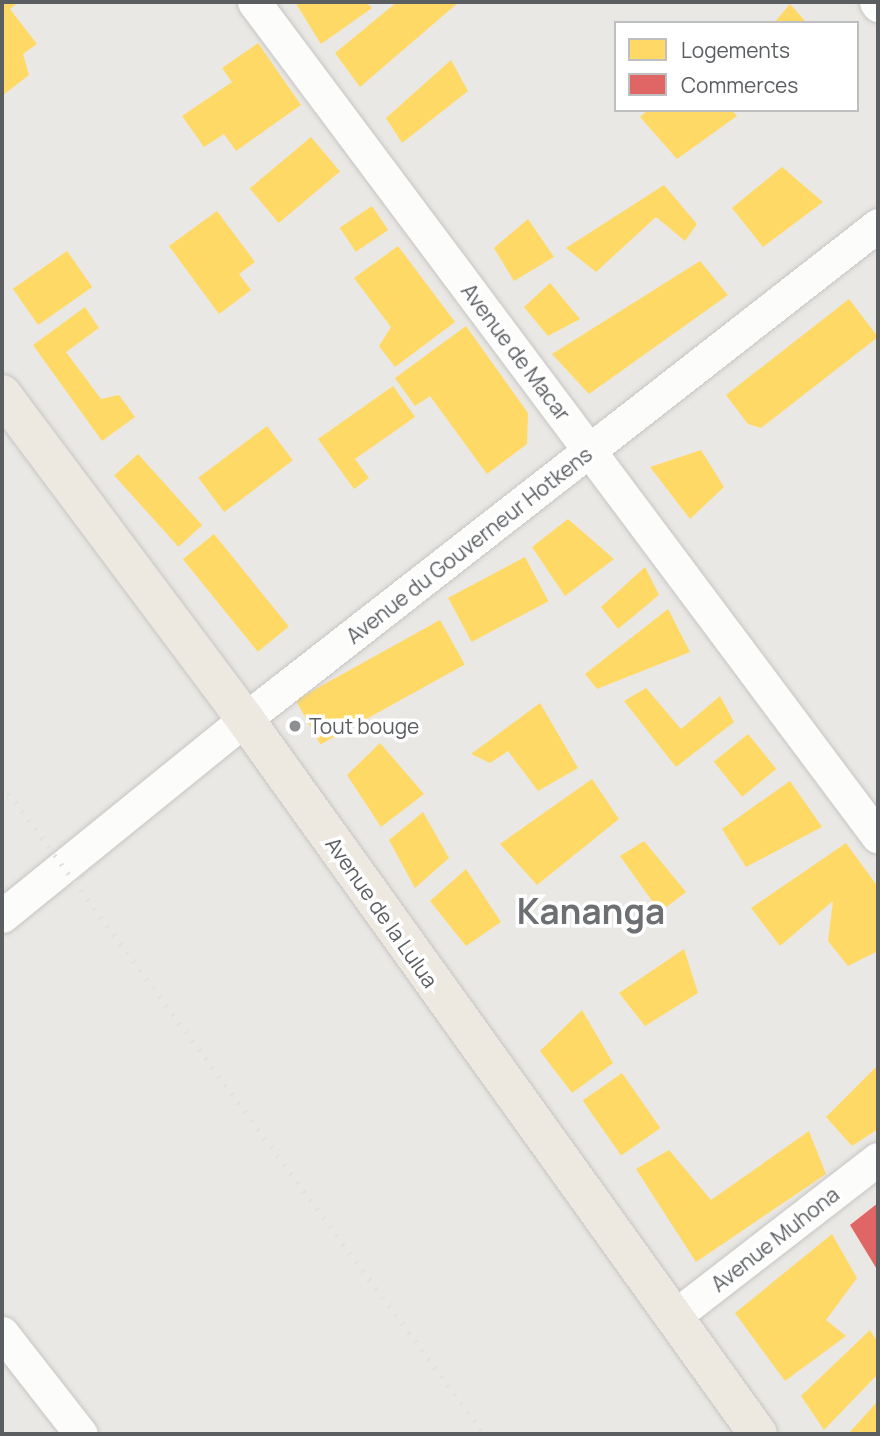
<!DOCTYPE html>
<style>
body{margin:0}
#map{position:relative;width:880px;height:1436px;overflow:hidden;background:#eae8e4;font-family:Manrope,sans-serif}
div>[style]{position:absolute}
.homes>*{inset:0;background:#ffd966;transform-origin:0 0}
.shops>*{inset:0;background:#e06666}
.roads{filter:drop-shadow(0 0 2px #c6c5c5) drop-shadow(0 0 2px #c6c5c5)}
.minor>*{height:33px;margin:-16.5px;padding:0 16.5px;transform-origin:16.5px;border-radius:16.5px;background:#fcfcfb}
.highway>*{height:38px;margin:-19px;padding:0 19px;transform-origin:19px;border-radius:19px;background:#ede9e1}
.rail>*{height:5px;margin-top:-2.5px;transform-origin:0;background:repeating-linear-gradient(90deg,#e2e1e1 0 2px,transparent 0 11px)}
.dots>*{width:19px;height:19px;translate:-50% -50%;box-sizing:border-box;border:4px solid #fff;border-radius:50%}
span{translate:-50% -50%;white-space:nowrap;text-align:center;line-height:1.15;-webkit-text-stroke:7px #fff;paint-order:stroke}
.street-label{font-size:21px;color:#5b5e61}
.poi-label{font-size:21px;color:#5b5e61}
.left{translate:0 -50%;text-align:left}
.town-label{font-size:35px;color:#6c7073;font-weight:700}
.frame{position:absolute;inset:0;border:4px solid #5b5e61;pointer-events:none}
.legend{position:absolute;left:614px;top:21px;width:245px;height:91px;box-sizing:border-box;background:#fff;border:2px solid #bdbfc0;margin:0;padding:9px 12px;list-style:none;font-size:21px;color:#5b5e61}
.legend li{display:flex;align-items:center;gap:14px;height:35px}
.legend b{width:35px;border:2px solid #bdbfc0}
</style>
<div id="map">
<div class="homes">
<div style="clip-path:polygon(2px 2px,19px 2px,10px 9px,37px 44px,23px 54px,29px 75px,2px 96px)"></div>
<div style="clip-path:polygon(295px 2px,366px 2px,372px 8px,321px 44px)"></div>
<div style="clip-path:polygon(397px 2px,459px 2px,360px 87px,335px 53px)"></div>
<div style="clip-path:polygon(790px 4px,807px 23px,774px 23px)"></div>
<div style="clip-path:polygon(258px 43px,301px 105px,236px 151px,224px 134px,204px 147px,182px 116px,232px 82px,222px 68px)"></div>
<div style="clip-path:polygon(451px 60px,468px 91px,402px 143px,386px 118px)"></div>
<div style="clip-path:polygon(648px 110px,732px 110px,737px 116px,677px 159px,640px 117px)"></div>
<div style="left:311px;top:137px;width:45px;height:80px;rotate:50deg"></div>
<div style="clip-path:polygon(782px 167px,823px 202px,763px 247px,732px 208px)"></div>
<div style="clip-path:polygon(664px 185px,697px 224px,685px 241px,656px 217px,596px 272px,566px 248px)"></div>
<div style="left:372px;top:206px;width:29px;height:39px;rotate:56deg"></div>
<div style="clip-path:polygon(217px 211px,255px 262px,239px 274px,251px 290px,219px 314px,169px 246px)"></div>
<div style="clip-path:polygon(528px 219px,554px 257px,514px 281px,494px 248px)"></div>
<div style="clip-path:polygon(398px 246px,455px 322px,395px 367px,379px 346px,391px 327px,354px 278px)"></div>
<div style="left:67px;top:251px;width:44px;height:66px;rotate:55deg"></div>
<div style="clip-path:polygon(700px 261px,728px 295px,589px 394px,552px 354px)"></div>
<div style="clip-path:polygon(550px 283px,580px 319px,548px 336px,524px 307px)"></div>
<div style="clip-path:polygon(849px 299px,878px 337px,761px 428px,748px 424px,726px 395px)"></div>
<div style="clip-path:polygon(85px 307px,99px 328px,66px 352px,101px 399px,119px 395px,135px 417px,102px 441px,33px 345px)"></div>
<div style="clip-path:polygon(466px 326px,528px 413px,527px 444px,487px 474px,430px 396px,415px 406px,395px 378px)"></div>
<div style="clip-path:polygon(393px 386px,415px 417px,355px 459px,369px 478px,354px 489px,318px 439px)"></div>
<div style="left:267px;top:426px;width:43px;height:86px;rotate:53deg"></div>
<div style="clip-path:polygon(701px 450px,724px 487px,690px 519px,650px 467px)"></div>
<div style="left:138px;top:454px;width:96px;height:32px;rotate:48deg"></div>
<div style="clip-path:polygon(568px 519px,614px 559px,565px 596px,532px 547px)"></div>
<div style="left:214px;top:534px;width:119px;height:40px;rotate:51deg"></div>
<div style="left:525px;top:557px;width:50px;height:87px;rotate:62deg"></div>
<div style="clip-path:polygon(645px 567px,659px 595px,618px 629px,601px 607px)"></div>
<div style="clip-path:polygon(668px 609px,690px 652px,597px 689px,585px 674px)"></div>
<div style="left:440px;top:620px;width:51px;height:165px;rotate:61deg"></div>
<div style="clip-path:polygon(646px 688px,681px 729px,720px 696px,734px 722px,676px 767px,624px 701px)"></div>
<div style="clip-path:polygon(540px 703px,578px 768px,538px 791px,508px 751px,490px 763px,471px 754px)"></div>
<div style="left:748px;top:734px;width:45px;height:44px;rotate:51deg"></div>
<div style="clip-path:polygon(380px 743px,424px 794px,381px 827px,347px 775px)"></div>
<div style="clip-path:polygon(592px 779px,619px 819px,537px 885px,500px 844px)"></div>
<div style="clip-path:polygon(790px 781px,822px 827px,746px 867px,722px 829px)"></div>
<div style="clip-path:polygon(423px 812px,449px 858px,415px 888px,389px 840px)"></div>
<div style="clip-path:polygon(644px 841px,686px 892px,660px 912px,620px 856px)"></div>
<div style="clip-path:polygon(846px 843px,878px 887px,878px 951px,848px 966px,828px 941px,833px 901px,780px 946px,751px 908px)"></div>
<div style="clip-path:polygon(466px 869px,501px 922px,466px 946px,430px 901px)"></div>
<div style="clip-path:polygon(684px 949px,698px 993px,645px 1026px,619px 993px)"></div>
<div style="clip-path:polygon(582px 1010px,613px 1063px,572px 1093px,540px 1051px)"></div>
<div style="clip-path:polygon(877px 1066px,878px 1129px,852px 1146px,826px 1117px)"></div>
<div style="left:622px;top:1073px;width:67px;height:48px;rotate:55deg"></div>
<div style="clip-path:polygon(809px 1131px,826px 1174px,696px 1262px,636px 1169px,669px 1150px,711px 1200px)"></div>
<div style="clip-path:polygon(832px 1234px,857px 1278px,826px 1320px,846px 1336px,785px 1381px,735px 1313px)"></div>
<div style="clip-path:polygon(870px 1330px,878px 1343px,878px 1374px,824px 1430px,801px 1396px)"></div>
<div style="clip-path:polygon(878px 1401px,878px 1434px,848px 1434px)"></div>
</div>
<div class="shops">
<div style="clip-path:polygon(878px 1203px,878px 1271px,850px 1225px)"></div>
</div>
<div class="roads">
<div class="minor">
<div style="left:254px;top:2px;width:1042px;rotate:53.23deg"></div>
<div style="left:876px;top:2px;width:4px;rotate:56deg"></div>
<div style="left:2px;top:916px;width:313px;rotate:-39deg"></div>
<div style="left:245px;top:719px;width:803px;rotate:-37.97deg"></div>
<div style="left:672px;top:1318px;width:260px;rotate:-37.7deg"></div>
<div style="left:2px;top:1333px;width:128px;rotate:52deg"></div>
</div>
<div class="highway">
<div style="left:2px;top:394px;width:406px;rotate:53.2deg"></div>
<div style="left:245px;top:719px;width:880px;rotate:54.34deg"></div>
</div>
</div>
<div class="rail">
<div style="left:2px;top:784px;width:809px;rotate:53.44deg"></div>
</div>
<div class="dots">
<div style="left:295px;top:726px;background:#8d8e8f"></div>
</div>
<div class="street-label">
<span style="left:516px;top:352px;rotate:53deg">Avenue de Macar</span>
<span style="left:469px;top:545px;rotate:-38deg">Avenue du Gouverneur Hotkens</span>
<span style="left:382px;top:912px;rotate:55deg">Avenue de la Lulua</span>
<span style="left:775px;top:1239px;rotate:-38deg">Avenue Muhona</span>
</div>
<div class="poi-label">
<span class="left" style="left:309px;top:726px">Tout bouge</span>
</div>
<div class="town-label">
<span style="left:591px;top:911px">Kananga</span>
</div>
<div class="frame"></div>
<ul class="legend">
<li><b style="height:19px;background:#ffd966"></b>Logements</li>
<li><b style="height:19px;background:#e06666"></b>Commerces</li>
</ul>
</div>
